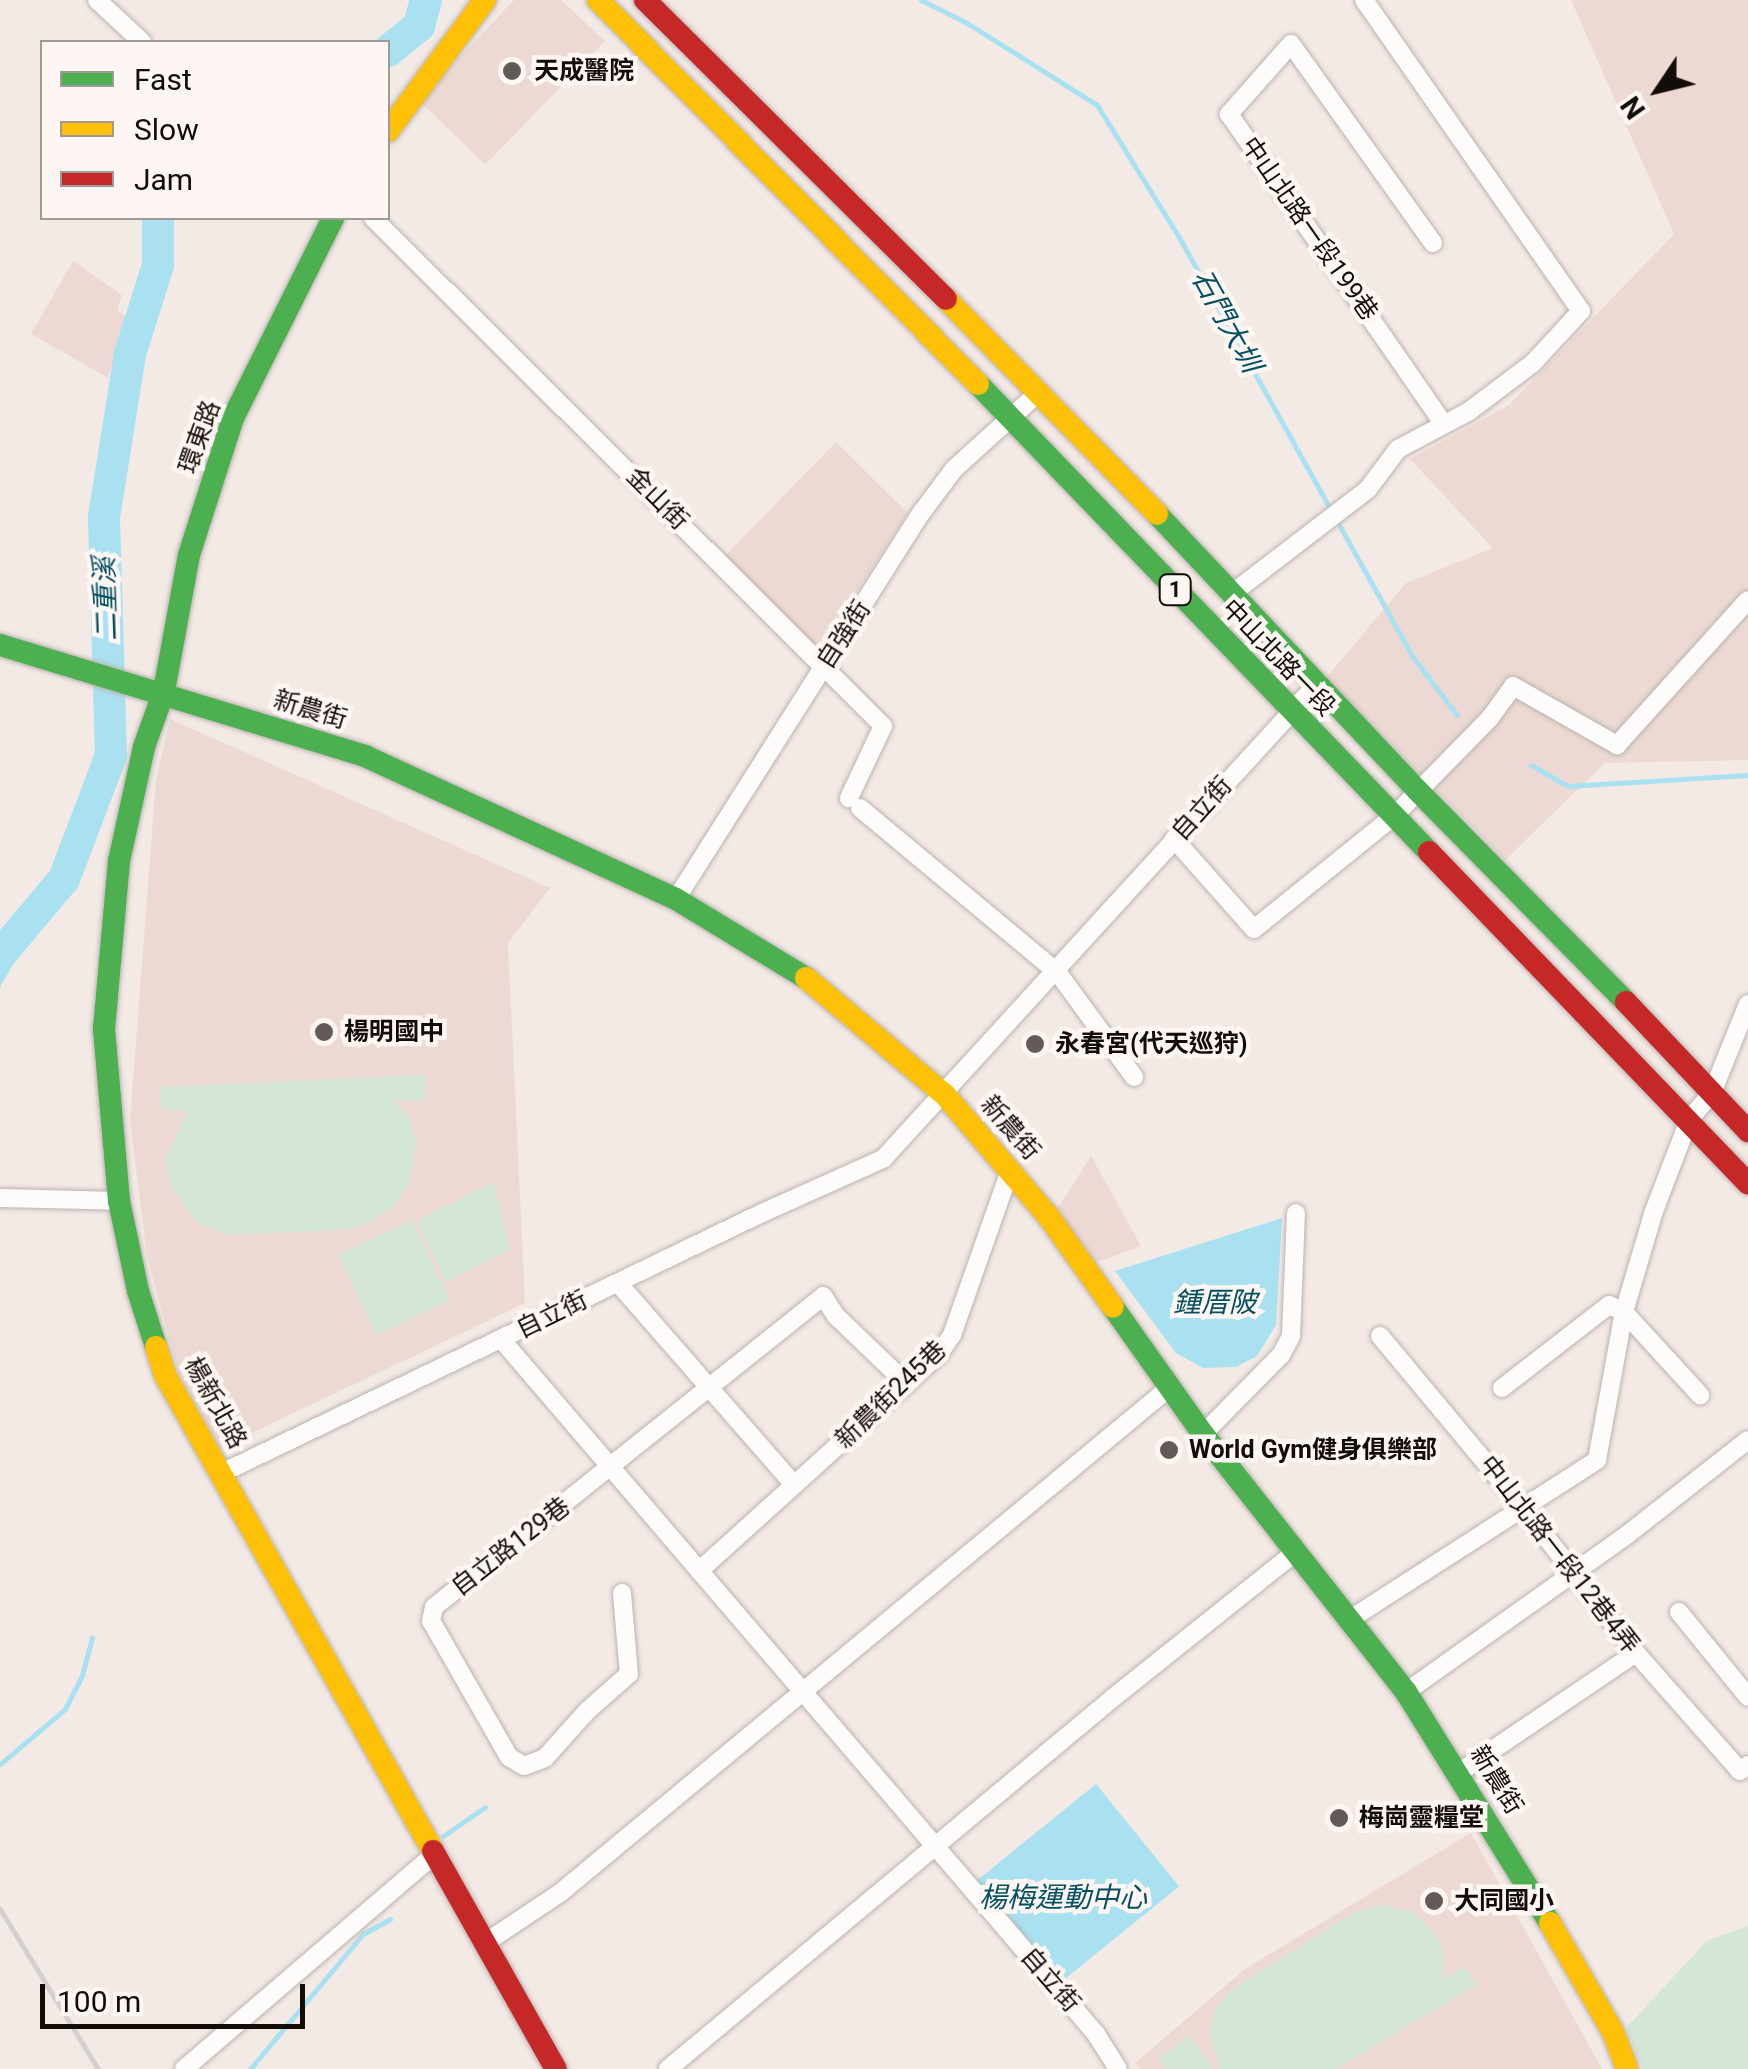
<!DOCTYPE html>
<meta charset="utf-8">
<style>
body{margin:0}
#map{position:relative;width:1748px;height:2069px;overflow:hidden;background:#f3e9e5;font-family:Roboto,"Noto Sans TC",sans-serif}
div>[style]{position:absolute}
.built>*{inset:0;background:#ecd9d3}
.green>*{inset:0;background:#d3e6d7;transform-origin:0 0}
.water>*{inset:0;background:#a9e1f0;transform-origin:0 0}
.stream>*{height:5px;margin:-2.5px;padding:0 2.5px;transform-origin:2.5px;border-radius:2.5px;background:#a9e1f0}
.river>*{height:32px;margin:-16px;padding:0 16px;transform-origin:16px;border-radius:16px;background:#a9e1f0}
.roads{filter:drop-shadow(0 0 2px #bab3b0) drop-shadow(0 0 2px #bab3b0)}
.street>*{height:18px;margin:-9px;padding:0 9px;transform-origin:9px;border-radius:9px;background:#fdfcfb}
.fast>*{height:22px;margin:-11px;padding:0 11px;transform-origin:11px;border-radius:11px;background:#4caf50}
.slow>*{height:22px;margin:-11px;padding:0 11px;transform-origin:11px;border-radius:11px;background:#ffc107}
.jam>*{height:22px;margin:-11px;padding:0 11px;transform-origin:11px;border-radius:11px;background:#c62828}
.rail>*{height:5px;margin:-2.5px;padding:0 2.5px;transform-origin:2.5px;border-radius:2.5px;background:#d4d0cf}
.dots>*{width:28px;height:28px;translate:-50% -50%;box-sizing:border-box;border:5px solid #fef6f3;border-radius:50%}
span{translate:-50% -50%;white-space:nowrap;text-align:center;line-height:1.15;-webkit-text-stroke:9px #fef6f3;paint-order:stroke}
.shield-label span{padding:2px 8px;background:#fef6f3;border:2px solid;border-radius:8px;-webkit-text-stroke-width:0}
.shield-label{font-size:22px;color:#130d0a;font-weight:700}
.poi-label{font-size:25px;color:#130d0a;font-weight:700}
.left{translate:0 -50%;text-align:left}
.street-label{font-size:25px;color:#130d0a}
.water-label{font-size:28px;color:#025060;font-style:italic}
.legend{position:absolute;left:40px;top:40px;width:350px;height:180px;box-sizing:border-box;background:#fef6f3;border:2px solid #a09996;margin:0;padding:12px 18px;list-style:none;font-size:30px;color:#130d0a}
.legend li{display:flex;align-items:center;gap:20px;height:50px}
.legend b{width:50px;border:2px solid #a09996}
.north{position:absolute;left:1608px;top:40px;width:100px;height:100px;-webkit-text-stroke:8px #fef6f3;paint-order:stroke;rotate:235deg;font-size:28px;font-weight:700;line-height:40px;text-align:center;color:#130d0a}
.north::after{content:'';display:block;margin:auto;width:35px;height:45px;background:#130d0a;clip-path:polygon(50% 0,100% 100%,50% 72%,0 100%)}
.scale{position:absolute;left:40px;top:1984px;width:265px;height:45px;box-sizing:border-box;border:5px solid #130d0a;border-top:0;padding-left:12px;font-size:30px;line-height:35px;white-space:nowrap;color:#130d0a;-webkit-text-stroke:8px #fef6f3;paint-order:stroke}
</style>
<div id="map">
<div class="built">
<div style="clip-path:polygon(514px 0,561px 0,605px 41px,485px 165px,419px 100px)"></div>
<div style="clip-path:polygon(1571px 0,1748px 0,1748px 760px,1605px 763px,1505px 860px,1326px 678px,1406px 583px,1493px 548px,1410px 459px,1509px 405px,1674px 234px)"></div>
<div style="clip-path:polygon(73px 261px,122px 295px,117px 310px,128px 319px,108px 378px,31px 334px)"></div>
<div style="clip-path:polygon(836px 442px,908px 513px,817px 653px,722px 559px)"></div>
<div style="clip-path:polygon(170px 719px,550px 888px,508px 943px,525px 1303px,220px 1448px,177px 1369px,147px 1255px,130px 1121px,156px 780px)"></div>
<div style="clip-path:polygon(1091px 1156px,1141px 1246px,1092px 1264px,1056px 1211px)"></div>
<div style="clip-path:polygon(1471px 1833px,1602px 2069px,1140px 2069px,1135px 2063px,1245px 1969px)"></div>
</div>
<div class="green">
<div style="clip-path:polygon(426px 1075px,424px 1100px,393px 1100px,408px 1117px,416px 1141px,409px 1184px,392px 1207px,369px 1222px,352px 1229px,228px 1235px,197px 1222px,172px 1189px,165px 1159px,188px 1111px,161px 1109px,160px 1087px)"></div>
<div style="clip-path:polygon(493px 1183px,510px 1249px,446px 1282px,417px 1220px)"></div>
<div style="left:412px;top:1220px;width:89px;height:81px;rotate:65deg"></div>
<div style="clip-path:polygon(1382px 1905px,1412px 1912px,1433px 1931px,1443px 1950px,1443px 1979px,1464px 1967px,1476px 1985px,1335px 2069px,1220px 2069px,1210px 2033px,1215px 2010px,1229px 1992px,1353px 1913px)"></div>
<div style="clip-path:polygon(1748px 1926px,1748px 2069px,1643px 2069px,1626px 2028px,1707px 1941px)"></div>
<div style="clip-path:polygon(1190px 2036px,1213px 2069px,1166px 2069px,1159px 2058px)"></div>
</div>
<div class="water">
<div style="clip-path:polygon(64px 879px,1px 985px,0 989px,0 939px)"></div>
<div style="clip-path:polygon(1282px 1218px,1276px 1325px,1257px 1356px,1236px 1367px,1203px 1368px,1176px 1353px,1115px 1271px)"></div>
<div style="left:1096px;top:1784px;width:132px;height:168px;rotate:51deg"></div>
</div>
<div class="stream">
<div style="left:921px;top:0;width:51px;rotate:26.6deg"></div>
<div style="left:967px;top:23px;width:154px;rotate:32.2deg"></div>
<div style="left:1097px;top:105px;width:158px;rotate:58.2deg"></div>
<div style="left:1180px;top:239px;width:479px;rotate:60.9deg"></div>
<div style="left:1413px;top:657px;width:73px;rotate:52.8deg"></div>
<div style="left:1531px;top:765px;width:43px;rotate:29.6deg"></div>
<div style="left:1568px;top:786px;width:180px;rotate:-3.5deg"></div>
<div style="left:0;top:1764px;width:85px;rotate:-40.2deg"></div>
<div style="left:65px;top:1709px;width:38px;rotate:-63deg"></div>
<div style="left:82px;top:1675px;width:39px;rotate:-75deg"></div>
<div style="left:443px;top:1836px;width:51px;rotate:-34.6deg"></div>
<div style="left:250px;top:2069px;width:176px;rotate:-50.1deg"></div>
<div style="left:363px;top:1934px;width:31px;rotate:-29deg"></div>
</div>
<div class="river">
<div style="left:388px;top:51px;width:40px;rotate:-39deg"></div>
<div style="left:419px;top:26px;width:27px;rotate:-75deg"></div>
<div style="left:0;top:955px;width:99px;rotate:-49.9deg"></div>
<div style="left:64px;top:879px;width:133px;rotate:-69.2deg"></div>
<div style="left:111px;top:755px;width:238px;rotate:-91.7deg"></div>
<div style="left:104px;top:517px;width:165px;rotate:-80.9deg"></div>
<div style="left:130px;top:354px;width:93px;rotate:-72.5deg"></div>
<div style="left:158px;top:265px;width:47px;rotate:-90deg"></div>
</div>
<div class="roads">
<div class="street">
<div style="left:97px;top:0;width:62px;rotate:43deg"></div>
<div style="left:373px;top:218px;width:720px;rotate:44.89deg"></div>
<div style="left:883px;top:726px;width:80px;rotate:115.3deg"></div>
<div style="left:1433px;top:243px;width:244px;rotate:-125.5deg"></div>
<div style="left:1291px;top:44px;width:94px;rotate:131.5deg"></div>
<div style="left:1229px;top:114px;width:377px;rotate:55.3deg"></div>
<div style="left:1234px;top:592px;width:169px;rotate:-37.5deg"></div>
<div style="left:1368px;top:489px;width:50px;rotate:-53.1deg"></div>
<div style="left:1398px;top:449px;width:79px;rotate:-27.9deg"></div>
<div style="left:1468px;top:412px;width:81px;rotate:-37deg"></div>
<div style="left:1533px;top:363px;width:71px;rotate:-47.3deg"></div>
<div style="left:1581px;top:311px;width:379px;rotate:-124.9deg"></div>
<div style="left:860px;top:808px;width:258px;rotate:39.8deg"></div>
<div style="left:1058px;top:973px;width:129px;rotate:53.8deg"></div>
<div style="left:1174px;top:839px;width:120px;rotate:48.4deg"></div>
<div style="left:1254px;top:929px;width:179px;rotate:-38.9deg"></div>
<div style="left:1393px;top:817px;width:139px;rotate:-45.6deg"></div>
<div style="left:1490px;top:718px;width:39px;rotate:-54deg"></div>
<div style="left:1513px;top:686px;width:120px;rotate:29.6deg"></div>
<div style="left:1617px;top:745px;width:195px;rotate:-47.9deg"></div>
<div style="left:676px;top:899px;width:459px;rotate:-57.6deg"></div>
<div style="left:922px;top:512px;width:54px;rotate:-53.3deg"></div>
<div style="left:954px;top:469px;width:113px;rotate:-42.1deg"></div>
<div style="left:0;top:1198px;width:119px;rotate:1.4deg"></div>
<div style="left:618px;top:1283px;width:268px;rotate:48.9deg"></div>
<div style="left:1380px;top:1336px;width:226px;rotate:50.2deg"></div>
<div style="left:1525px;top:1510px;width:181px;rotate:52.2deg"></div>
<div style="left:1636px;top:1653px;width:157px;rotate:48.6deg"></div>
<div style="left:1740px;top:1771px;width:10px;rotate:-37deg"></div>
<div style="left:501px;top:1339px;width:915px;rotate:49.43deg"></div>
<div style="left:1096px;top:2034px;width:41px;rotate:57.8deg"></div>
<div style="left:1502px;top:1388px;width:135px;rotate:-37.8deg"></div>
<div style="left:1609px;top:1305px;width:17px;rotate:25deg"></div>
<div style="left:1624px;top:1312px;width:113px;rotate:47.5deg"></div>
<div style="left:1203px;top:1434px;width:111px;rotate:-45.4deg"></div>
<div style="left:1281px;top:1355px;width:21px;rotate:-62deg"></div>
<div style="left:1291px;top:1336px;width:123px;rotate:-87.7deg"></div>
<div style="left:222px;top:1473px;width:599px;rotate:-25.71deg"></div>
<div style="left:762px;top:1213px;width:133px;rotate:-24.1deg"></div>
<div style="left:883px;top:1159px;width:646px;rotate:-47.57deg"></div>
<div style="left:699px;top:1571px;width:324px;rotate:-42.1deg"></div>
<div style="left:939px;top:1354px;width:23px;rotate:-56deg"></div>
<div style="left:952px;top:1335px;width:175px;rotate:-70.6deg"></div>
<div style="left:622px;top:1593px;width:81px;rotate:85.1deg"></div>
<div style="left:629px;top:1674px;width:56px;rotate:138.6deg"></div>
<div style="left:587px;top:1711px;width:63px;rotate:131.8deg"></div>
<div style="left:545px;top:1758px;width:22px;rotate:159deg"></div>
<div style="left:524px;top:1766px;width:17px;rotate:-149deg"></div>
<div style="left:509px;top:1757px;width:157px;rotate:-119.8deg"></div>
<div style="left:431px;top:1621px;width:14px;rotate:-78deg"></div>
<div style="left:434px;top:1607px;width:498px;rotate:-38.6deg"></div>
<div style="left:823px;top:1296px;width:24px;rotate:57deg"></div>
<div style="left:836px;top:1316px;width:98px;rotate:43.8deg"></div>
<div style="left:1679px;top:1612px;width:109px;rotate:50.9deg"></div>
<div style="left:1352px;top:1618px;width:292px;rotate:-32.8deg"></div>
<div style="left:1597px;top:1460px;width:150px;rotate:-79.7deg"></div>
<div style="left:1624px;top:1312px;width:105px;rotate:-73.5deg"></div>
<div style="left:1654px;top:1211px;width:97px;rotate:-69deg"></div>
<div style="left:1689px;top:1120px;width:35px;rotate:-50deg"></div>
<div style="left:1712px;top:1093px;width:96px;rotate:-68deg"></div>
<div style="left:1406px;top:1692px;width:272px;rotate:-35.4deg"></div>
<div style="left:1628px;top:1534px;width:152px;rotate:-38.1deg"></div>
<div style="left:1460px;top:1772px;width:212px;rotate:-34.1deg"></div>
<div style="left:485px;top:1943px;width:90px;rotate:-33.7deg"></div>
<div style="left:560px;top:1893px;width:791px;rotate:-39.67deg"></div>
<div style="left:184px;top:2069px;width:330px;rotate:-40.6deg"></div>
<div style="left:668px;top:2069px;width:581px;rotate:-39.83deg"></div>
<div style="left:1114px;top:1697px;width:234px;rotate:-38.6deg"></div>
</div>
<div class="fast">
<div style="left:978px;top:384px;width:650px;rotate:46.06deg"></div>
<div style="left:1157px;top:514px;width:381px;rotate:46.7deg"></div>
<div style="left:1418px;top:791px;width:296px;rotate:45.4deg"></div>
<div style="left:0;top:645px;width:382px;rotate:16.9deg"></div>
<div style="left:365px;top:756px;width:342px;rotate:24.7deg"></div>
<div style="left:676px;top:899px;width:152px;rotate:31.3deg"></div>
<div style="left:1113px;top:1307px;width:156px;rotate:54.7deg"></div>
<div style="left:1203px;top:1434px;width:328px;rotate:51.8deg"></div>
<div style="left:1406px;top:1692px;width:272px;rotate:58.1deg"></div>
<div style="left:156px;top:1347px;width:59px;rotate:-107.8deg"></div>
<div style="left:138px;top:1291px;width:92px;rotate:-101.9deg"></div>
<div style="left:119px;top:1201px;width:173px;rotate:-95deg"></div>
<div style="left:104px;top:1029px;width:169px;rotate:-84.9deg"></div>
<div style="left:119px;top:861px;width:117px;rotate:-77.6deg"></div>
<div style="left:144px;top:747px;width:59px;rotate:-70.3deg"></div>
<div style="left:164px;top:691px;width:138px;rotate:-79.6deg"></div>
<div style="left:189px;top:555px;width:144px;rotate:-72.2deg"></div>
<div style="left:233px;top:418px;width:224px;rotate:-63.4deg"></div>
</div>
<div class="slow">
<div style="left:598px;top:0;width:540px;rotate:45.3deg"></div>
<div style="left:388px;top:131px;width:163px;rotate:-53.5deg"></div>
<div style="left:946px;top:299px;width:301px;rotate:45.5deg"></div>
<div style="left:806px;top:978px;width:182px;rotate:40.1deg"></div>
<div style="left:945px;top:1095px;width:160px;rotate:49.6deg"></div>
<div style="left:1049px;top:1217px;width:110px;rotate:54.6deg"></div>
<div style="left:156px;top:1347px;width:29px;rotate:72deg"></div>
<div style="left:165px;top:1375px;width:546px;rotate:60.62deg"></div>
<div style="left:1550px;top:1923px;width:126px;rotate:60deg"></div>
<div style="left:1613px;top:2032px;width:40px;rotate:69deg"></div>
</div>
<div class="jam">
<div style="left:645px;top:0;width:424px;rotate:44.8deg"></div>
<div style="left:1429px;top:852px;width:460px;rotate:46.1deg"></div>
<div style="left:1626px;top:1002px;width:178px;rotate:46.6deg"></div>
<div style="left:433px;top:1851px;width:250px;rotate:60.6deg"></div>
</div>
</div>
<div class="rail">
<div style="left:0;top:1909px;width:188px;rotate:58.5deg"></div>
</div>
<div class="dots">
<div style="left:512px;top:71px;background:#615a57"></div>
<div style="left:324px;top:1032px;background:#615a57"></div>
<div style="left:1035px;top:1044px;background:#615a57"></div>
<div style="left:1169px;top:1450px;background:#615a57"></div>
<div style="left:1339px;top:1818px;background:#615a57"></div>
<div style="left:1434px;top:1901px;background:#615a57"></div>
</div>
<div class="shield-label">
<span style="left:1175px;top:590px">1</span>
</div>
<div class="poi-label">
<span class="left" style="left:534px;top:71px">天成醫院</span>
<span class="left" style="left:344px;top:1032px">楊明國中</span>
<span class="left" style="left:1055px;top:1044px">永春宮(代天巡狩)</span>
<span class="left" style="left:1189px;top:1450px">World Gym健身俱樂部</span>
<span class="left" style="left:1359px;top:1818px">梅崗靈糧堂</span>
<span class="left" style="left:1454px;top:1901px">大同國小</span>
</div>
<div class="street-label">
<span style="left:1309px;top:229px;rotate:55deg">中山北路一段199巷</span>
<span style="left:200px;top:437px;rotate:-70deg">環東路</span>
<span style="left:657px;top:499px;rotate:45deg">金山街</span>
<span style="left:844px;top:635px;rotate:-57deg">自強街</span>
<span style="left:1278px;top:658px;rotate:46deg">中山北路一段</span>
<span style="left:310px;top:710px;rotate:17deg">新農街</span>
<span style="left:1202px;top:809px;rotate:-48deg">自立街</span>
<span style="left:1010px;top:1128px;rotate:49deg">新農街</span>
<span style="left:552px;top:1315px;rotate:-26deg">自立街</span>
<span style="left:891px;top:1395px;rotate:-44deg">新農街245巷</span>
<span style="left:215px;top:1403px;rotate:61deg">楊新北路</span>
<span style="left:511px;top:1547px;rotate:-38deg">自立路129巷</span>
<span style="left:1559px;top:1555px;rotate:52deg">中山北路一段12巷4弄</span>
<span style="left:1496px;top:1780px;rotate:58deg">新農街</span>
<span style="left:1050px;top:1980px;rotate:49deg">自立街</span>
</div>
<div class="water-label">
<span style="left:1226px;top:321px;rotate:61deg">石門大圳</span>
<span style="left:106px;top:599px;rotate:-92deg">二重溪</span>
<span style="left:1215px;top:1303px">鍾厝陂</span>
<span style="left:1063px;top:1898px">楊梅運動中心</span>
</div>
<ul class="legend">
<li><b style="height:12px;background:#4caf50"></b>Fast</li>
<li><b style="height:12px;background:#ffc107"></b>Slow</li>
<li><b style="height:12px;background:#c62828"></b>Jam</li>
</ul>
<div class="north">N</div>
<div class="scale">100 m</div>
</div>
